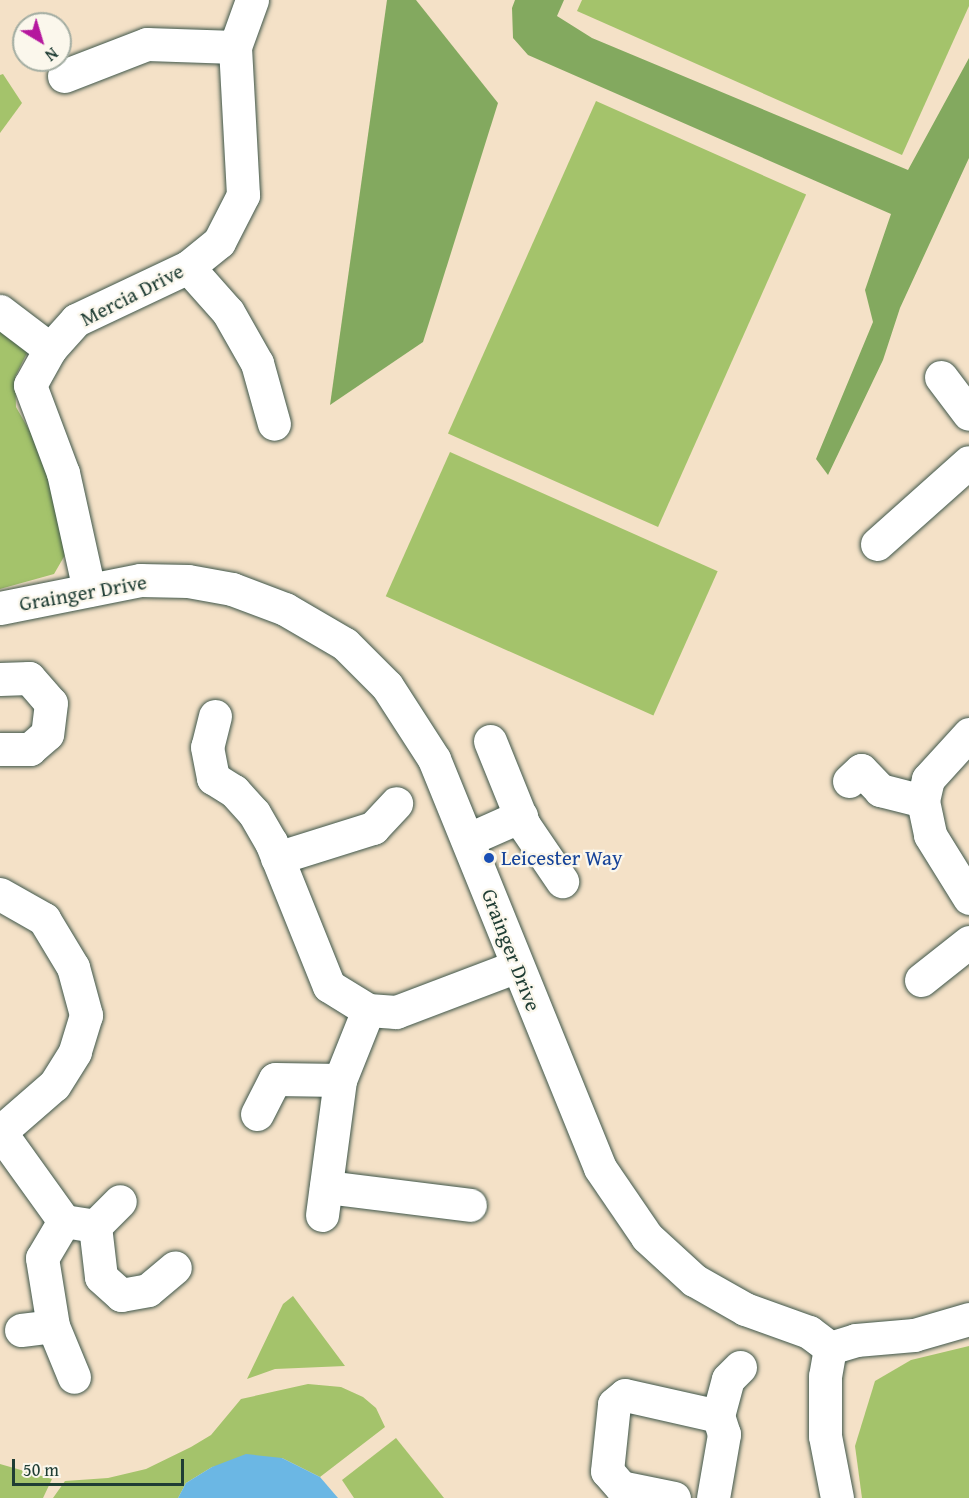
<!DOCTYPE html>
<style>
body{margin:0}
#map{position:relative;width:969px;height:1498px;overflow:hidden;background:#f4e1c7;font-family:"Gentium Book Plus",serif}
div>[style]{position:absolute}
.green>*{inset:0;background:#a4c36b;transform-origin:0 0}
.forest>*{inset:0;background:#83a95f}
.water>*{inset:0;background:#6bb7e4}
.roads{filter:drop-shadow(0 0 2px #3f564a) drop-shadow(0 0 2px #3f564a)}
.minor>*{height:33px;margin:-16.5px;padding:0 16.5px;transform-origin:16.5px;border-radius:16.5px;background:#fff}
.dots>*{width:16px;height:16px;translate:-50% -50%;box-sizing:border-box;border:3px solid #fbf7ec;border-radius:50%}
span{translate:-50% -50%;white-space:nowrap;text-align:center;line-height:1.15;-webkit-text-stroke:4.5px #fbf7ec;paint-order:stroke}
.street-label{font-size:21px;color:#1f3d34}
.transit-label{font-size:21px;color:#164399}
.left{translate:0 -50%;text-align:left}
.north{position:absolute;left:12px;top:12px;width:60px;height:60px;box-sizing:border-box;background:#fbf7ec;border:2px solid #a3ada2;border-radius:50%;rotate:142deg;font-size:16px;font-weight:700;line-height:24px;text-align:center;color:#1f3d34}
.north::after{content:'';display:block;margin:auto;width:21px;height:27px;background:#b5179e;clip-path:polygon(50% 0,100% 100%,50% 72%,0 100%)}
.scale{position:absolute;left:12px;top:1459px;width:172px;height:27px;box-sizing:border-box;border:3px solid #1f3d34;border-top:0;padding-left:8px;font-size:18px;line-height:21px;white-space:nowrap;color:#1f3d34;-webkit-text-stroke:4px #fbf7ec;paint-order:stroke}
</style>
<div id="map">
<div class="green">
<div style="clip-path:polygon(582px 0,969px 0,969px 6px,902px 155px,577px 11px)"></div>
<div style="clip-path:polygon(3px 74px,22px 103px,0 133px,0 75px)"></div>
<div style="left:596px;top:101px;width:230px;height:364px;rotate:24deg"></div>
<div style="clip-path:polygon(0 328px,29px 349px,15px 377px,16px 407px,43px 454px,65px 555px,54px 574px,0 589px)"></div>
<div style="left:450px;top:452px;width:293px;height:158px;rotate:24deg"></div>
<div style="clip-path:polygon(293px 1296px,345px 1366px,275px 1369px,247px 1379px,283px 1304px)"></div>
<div style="clip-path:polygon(969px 1346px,969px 1498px,862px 1498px,855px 1446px,875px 1381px,911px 1360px)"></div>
<div style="clip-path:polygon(308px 1384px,341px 1387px,363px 1397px,376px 1408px,385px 1427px,320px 1477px,282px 1458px,212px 1467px,186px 1483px,178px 1498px,53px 1498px,65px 1481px,108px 1478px,146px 1469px,191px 1447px,211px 1435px,241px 1399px)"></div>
<div style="clip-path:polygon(396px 1438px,444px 1498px,354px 1498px,342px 1480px)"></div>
<div style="clip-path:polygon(0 1464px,52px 1479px,43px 1498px,0 1498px)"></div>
</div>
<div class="forest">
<div style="clip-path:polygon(387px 0,416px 0,498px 103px,423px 342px,330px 405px)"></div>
<div style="clip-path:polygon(515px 0,564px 0,557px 16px,592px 38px,908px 170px,969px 58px,969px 158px,900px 308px,883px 360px,828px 475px,816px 459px,873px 322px,865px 290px,891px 214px,528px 55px,513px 38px,512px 8px)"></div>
</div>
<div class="water">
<div style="clip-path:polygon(246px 1454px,282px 1458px,320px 1477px,338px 1498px,178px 1498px,186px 1483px,212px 1467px)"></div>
</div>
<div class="roads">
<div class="minor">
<div style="left:64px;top:76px;width:89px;rotate:-21.1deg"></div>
<div style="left:147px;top:44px;width:88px;rotate:2deg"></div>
<div style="left:188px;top:267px;width:60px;rotate:48.4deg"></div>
<div style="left:228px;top:312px;width:59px;rotate:60.4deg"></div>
<div style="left:257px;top:363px;width:63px;rotate:74.4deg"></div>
<div style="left:0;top:311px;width:63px;rotate:37.2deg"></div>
<div style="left:941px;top:377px;width:46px;rotate:52.9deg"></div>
<div style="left:877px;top:544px;width:123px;rotate:-41.7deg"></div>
<div style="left:89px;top:590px;width:120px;rotate:-102.5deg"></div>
<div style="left:63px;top:473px;width:94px;rotate:-110.6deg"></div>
<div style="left:30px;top:385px;width:41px;rotate:-60.9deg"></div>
<div style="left:50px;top:349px;width:39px;rotate:-48deg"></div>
<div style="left:76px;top:320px;width:124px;rotate:-25.3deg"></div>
<div style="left:188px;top:267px;width:40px;rotate:-39deg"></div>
<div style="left:219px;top:242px;width:53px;rotate:-62.9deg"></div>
<div style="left:243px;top:195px;width:148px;rotate:-93.1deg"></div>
<div style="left:235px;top:47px;width:50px;rotate:-70.1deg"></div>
<div style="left:0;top:608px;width:143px;rotate:-11.3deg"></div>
<div style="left:140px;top:580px;width:48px;rotate:1.2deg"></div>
<div style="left:188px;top:581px;width:45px;rotate:10.3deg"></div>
<div style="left:232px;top:589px;width:57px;rotate:20.7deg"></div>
<div style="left:285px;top:609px;width:69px;rotate:30.3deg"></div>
<div style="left:345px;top:644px;width:59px;rotate:45deg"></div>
<div style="left:387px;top:686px;width:87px;rotate:57.2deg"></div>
<div style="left:434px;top:759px;width:441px;rotate:67.9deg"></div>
<div style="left:600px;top:1168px;width:83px;rotate:55.7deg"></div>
<div style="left:647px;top:1237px;width:64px;rotate:42.5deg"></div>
<div style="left:694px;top:1280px;width:59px;rotate:29.6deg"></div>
<div style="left:745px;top:1309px;width:68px;rotate:19.8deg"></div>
<div style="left:809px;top:1332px;width:26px;rotate:37deg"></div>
<div style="left:830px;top:1348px;width:27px;rotate:-17deg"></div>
<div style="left:856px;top:1340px;width:58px;rotate:-4.9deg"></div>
<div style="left:914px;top:1335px;width:57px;rotate:-16.2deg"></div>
<div style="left:0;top:679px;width:29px;rotate:-2deg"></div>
<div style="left:29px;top:678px;width:33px;rotate:49deg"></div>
<div style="left:51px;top:703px;width:31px;rotate:97deg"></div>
<div style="left:47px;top:734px;width:23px;rotate:139deg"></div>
<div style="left:30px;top:749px;width:30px;rotate:180deg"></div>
<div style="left:215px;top:716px;width:32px;rotate:104deg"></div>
<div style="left:207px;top:747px;width:32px;rotate:79deg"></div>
<div style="left:213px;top:778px;width:25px;rotate:32deg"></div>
<div style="left:234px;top:791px;width:30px;rotate:48deg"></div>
<div style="left:254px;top:813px;width:34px;rotate:60deg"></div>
<div style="left:271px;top:842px;width:155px;rotate:68.1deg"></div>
<div style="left:329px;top:986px;width:46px;rotate:31.6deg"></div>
<div style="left:368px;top:1010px;width:28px;rotate:4deg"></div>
<div style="left:396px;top:1012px;width:129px;rotate:-20.8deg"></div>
<div style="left:969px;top:734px;width:61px;rotate:132.3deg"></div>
<div style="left:928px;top:779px;width:23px;rotate:103deg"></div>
<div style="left:923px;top:801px;width:35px;rotate:78deg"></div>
<div style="left:930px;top:835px;width:74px;rotate:58.2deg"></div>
<div style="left:490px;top:741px;width:91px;rotate:68deg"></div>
<div style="left:524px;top:825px;width:68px;rotate:55.8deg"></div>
<div style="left:849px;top:781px;width:16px;rotate:-43deg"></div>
<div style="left:861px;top:770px;width:28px;rotate:46deg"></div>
<div style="left:880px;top:790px;width:44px;rotate:14.3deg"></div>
<div style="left:469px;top:839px;width:57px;rotate:-23.9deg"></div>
<div style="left:277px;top:858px;width:101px;rotate:-17.4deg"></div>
<div style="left:373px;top:828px;width:34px;rotate:-47deg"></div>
<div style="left:0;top:894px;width:51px;rotate:29.6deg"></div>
<div style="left:44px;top:919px;width:56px;rotate:58.9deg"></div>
<div style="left:73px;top:967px;width:50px;rotate:74.8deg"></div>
<div style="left:86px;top:1015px;width:39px;rotate:107deg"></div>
<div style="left:75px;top:1052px;width:39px;rotate:122deg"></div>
<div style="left:54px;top:1085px;width:72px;rotate:139deg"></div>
<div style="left:0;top:1132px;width:110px;rotate:54.3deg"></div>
<div style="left:64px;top:1221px;width:43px;rotate:120.7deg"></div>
<div style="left:42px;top:1258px;width:69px;rotate:80.8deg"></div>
<div style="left:53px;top:1326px;width:55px;rotate:67.6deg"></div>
<div style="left:921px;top:980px;width:61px;rotate:-38.4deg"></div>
<div style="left:257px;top:1114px;width:39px;rotate:-63deg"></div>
<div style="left:275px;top:1079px;width:65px;rotate:0.9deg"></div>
<div style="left:326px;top:1187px;width:145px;rotate:7.1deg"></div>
<div style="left:322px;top:1215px;width:136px;rotate:-82.4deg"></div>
<div style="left:340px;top:1080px;width:75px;rotate:-68.2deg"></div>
<div style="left:64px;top:1221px;width:31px;rotate:9deg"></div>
<div style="left:95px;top:1226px;width:51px;rotate:83.3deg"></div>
<div style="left:101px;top:1277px;width:27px;rotate:42deg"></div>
<div style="left:121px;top:1295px;width:27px;rotate:-10deg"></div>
<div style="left:148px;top:1290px;width:35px;rotate:-40deg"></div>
<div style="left:95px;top:1226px;width:35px;rotate:-45deg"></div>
<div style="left:21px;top:1330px;width:32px;rotate:-7deg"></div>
<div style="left:830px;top:1348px;width:28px;rotate:100deg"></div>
<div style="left:825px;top:1376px;width:60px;rotate:90deg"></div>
<div style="left:825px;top:1436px;width:63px;rotate:79deg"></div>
<div style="left:674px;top:1498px;width:54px;rotate:-168.3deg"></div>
<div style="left:621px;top:1487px;width:21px;rotate:-131deg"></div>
<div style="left:607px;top:1471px;width:67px;rotate:-84deg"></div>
<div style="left:614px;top:1404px;width:14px;rotate:-39deg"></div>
<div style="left:625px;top:1395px;width:95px;rotate:12.7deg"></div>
<div style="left:713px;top:1498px;width:65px;rotate:-80.2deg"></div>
<div style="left:724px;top:1434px;width:19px;rotate:-108deg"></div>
<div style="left:718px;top:1416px;width:38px;rotate:-75deg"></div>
<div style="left:728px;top:1379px;width:17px;rotate:-45deg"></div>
</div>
</div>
<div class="dots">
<div style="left:489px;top:858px;background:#1a4fb4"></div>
</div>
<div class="street-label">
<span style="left:132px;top:295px;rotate:-27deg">Mercia Drive</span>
<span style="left:83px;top:593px;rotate:-10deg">Grainger Drive</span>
<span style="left:511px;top:950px;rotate:69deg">Grainger Drive</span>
</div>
<div class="transit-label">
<span class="left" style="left:501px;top:858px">Leicester Way</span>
</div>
<div class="north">N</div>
<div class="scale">50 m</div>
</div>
